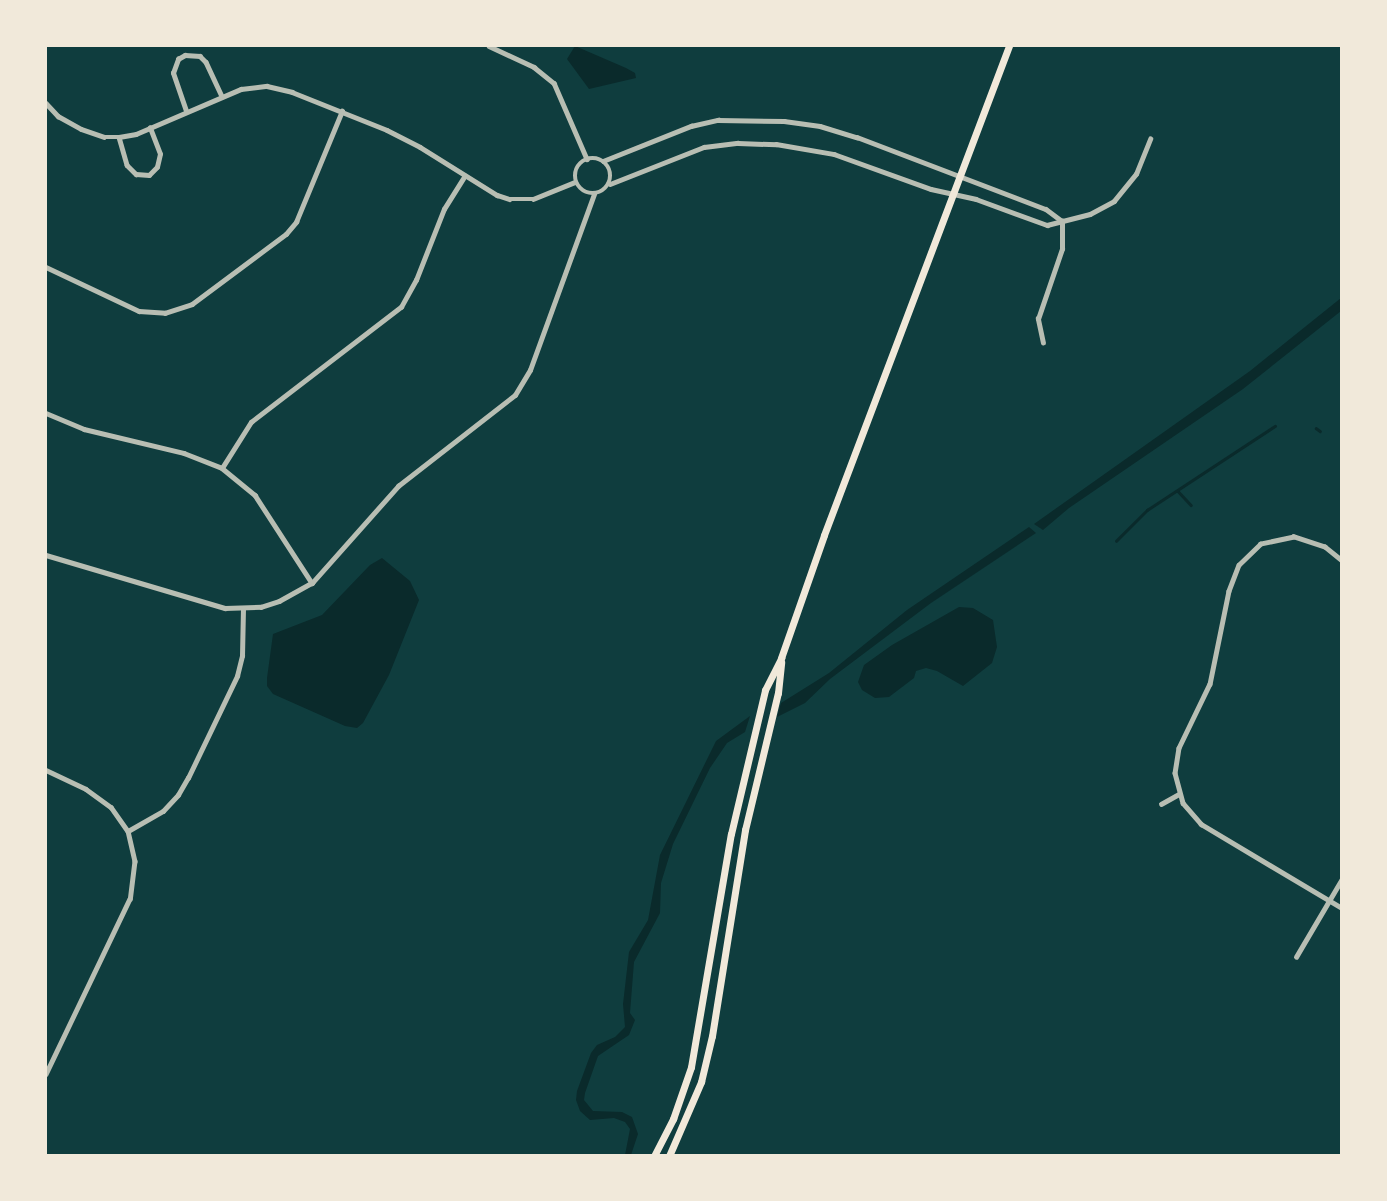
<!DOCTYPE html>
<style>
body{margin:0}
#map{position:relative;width:1387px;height:1201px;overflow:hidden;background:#0f3d3e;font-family:"Archivo Narrow",sans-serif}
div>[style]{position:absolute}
.water>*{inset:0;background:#0a2a2b}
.stream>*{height:2.5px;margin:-1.25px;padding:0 1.25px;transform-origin:1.25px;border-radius:1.25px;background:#0a2a2b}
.minor>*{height:4.5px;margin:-2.25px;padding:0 2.25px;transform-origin:2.25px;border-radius:2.25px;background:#b8beb3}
.minor>.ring{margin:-2.25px;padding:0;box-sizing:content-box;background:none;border:4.5px solid #b8beb3;border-radius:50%}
.secondary>*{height:7px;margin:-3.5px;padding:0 3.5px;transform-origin:3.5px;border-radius:3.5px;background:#f1e9da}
span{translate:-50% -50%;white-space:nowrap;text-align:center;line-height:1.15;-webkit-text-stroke:6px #f1e9da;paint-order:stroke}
.frame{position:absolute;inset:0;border:47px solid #f1e9da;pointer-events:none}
</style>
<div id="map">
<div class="water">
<div style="clip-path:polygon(575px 46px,626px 68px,635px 73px,636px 78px,589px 89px,567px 59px)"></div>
<div style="clip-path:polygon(1341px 298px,1341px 311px,1243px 389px,1069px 508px,1043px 530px,1034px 524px,1250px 371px)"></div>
<div style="clip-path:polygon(1029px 527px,1036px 533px,931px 603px,830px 679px,805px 703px,777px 717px,781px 703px,829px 673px,907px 610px)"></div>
<div style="clip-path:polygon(382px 558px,410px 581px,419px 600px,389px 675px,363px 723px,357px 728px,345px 726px,273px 694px,267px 686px,267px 678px,273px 634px,322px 615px,370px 565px)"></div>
<div style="clip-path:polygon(959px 607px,973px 608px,993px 620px,997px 647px,992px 663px,963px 686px,937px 671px,926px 668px,916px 671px,914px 678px,889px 697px,875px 698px,862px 690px,858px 682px,864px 665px,892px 645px)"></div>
<div style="clip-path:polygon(750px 716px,745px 732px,727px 743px,710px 768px,673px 844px,661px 883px,660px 913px,634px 962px,630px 1013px,635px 1020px,629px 1035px,598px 1056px,585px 1093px,584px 1100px,593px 1111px,622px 1112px,632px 1117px,638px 1134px,631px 1155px,625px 1155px,630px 1129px,625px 1122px,614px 1118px,590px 1120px,580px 1111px,576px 1100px,577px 1091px,591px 1053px,597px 1045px,615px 1037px,625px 1027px,623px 1004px,629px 952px,648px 920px,660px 855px,716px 741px)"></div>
</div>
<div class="stream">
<div style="left:1316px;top:428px;width:5px;rotate:37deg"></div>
<div style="left:1178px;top:491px;width:19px;rotate:47deg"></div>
<div style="left:1116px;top:541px;width:44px;rotate:-45deg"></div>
<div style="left:1147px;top:510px;width:153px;rotate:-33.3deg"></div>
</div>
<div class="minor">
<div style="left:489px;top:46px;width:50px;rotate:25deg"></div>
<div style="left:534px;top:67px;width:26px;rotate:39deg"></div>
<div style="left:554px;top:83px;width:83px;rotate:66.5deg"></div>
<div style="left:46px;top:103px;width:18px;rotate:47deg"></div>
<div style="left:58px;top:116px;width:26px;rotate:29deg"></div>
<div style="left:81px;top:129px;width:24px;rotate:19deg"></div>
<div style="left:104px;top:137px;width:15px"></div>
<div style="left:119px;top:137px;width:17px;rotate:-10deg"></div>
<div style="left:136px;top:134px;width:114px;rotate:-23.2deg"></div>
<div style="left:241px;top:89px;width:26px;rotate:-7deg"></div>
<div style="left:267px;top:86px;width:26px;rotate:13deg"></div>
<div style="left:292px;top:92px;width:102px;rotate:21.8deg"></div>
<div style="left:387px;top:130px;width:37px;rotate:27deg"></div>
<div style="left:420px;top:147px;width:91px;rotate:31.9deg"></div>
<div style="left:497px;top:195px;width:13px;rotate:18deg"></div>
<div style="left:509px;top:199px;width:24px"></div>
<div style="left:533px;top:199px;width:45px;rotate:-22deg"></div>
<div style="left:186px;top:111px;width:40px;rotate:-108.9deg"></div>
<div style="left:173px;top:73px;width:15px;rotate:-70deg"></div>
<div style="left:178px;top:59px;width:8px;rotate:-30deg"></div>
<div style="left:185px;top:55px;width:15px;rotate:4deg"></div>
<div style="left:200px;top:56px;width:8px;rotate:45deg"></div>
<div style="left:206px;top:62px;width:38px;rotate:65deg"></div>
<div style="left:119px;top:137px;width:29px;rotate:74deg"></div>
<div style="left:127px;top:165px;width:13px;rotate:45deg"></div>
<div style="left:136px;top:174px;width:13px;rotate:4deg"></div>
<div style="left:149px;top:175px;width:11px;rotate:-45deg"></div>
<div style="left:157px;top:167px;width:13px;rotate:-77deg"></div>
<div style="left:160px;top:154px;width:28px;rotate:-111deg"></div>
<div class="ring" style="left:575px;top:158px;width:31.5px;height:31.5px"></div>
<div style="left:603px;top:161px;width:95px;rotate:-21.7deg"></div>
<div style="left:691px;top:126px;width:28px;rotate:-13deg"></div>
<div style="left:718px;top:120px;width:66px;rotate:0.9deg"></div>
<div style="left:784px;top:121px;width:36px;rotate:8deg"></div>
<div style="left:820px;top:126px;width:39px;rotate:17deg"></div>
<div style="left:857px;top:137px;width:202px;rotate:20.9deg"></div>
<div style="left:1046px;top:209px;width:20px;rotate:37deg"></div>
<div style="left:610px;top:184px;width:101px;rotate:-21.5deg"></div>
<div style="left:704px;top:147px;width:34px;rotate:-7deg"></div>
<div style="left:738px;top:143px;width:38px;rotate:2deg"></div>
<div style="left:776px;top:144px;width:59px;rotate:9.8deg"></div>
<div style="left:834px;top:154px;width:103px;rotate:19.8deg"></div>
<div style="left:931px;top:189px;width:46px;rotate:12.5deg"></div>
<div style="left:976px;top:199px;width:76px;rotate:20.1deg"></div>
<div style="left:1047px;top:225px;width:44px;rotate:-14.3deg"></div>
<div style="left:1090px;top:214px;width:27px;rotate:-28deg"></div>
<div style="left:1114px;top:201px;width:35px;rotate:-51deg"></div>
<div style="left:1136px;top:174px;width:38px;rotate:-68deg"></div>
<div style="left:46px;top:267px;width:103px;rotate:25.3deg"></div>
<div style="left:139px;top:311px;width:26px;rotate:4deg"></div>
<div style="left:165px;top:313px;width:28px;rotate:-18deg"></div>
<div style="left:192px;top:304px;width:117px;rotate:-36.7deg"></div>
<div style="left:286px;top:234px;width:16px;rotate:-50deg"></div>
<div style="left:296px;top:222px;width:120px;rotate:-67.5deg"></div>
<div style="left:1043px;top:343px;width:25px;rotate:-102deg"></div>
<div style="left:1038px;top:319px;width:74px;rotate:-71.1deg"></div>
<div style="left:1062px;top:249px;width:28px;rotate:-90deg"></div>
<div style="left:46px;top:413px;width:41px;rotate:22.8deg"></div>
<div style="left:84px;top:429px;width:103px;rotate:13.5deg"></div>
<div style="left:184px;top:453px;width:41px;rotate:21.5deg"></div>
<div style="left:222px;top:468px;width:43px;rotate:39.3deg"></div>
<div style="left:255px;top:495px;width:105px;rotate:57.1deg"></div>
<div style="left:222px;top:468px;width:54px;rotate:-57.8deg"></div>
<div style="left:251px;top:422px;width:189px;rotate:-37.5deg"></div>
<div style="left:401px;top:307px;width:31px;rotate:-61deg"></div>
<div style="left:416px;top:280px;width:76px;rotate:-68.5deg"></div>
<div style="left:444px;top:209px;width:39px;rotate:-58deg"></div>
<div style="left:46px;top:555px;width:187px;rotate:16.5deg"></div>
<div style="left:225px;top:608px;width:36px;rotate:-2deg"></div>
<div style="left:261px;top:607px;width:19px;rotate:-18deg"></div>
<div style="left:279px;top:601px;width:38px;rotate:-29deg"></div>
<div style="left:312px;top:583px;width:130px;rotate:-48.4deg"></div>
<div style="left:398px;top:486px;width:148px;rotate:-37.9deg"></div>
<div style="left:515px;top:395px;width:29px;rotate:-59deg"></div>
<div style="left:530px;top:370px;width:187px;rotate:-70deg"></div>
<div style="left:1342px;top:561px;width:22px;rotate:-141deg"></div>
<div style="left:1325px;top:547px;width:33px;rotate:-162deg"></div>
<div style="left:1294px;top:537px;width:34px;rotate:168deg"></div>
<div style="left:1261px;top:544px;width:30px;rotate:136deg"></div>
<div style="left:1239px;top:565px;width:28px;rotate:111deg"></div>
<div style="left:1229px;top:591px;width:95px;rotate:101.5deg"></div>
<div style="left:1210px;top:684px;width:71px;rotate:115.8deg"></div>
<div style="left:1179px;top:748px;width:25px;rotate:99deg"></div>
<div style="left:1175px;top:773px;width:31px;rotate:75deg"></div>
<div style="left:1183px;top:803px;width:28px;rotate:49deg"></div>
<div style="left:1201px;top:824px;width:164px;rotate:30.8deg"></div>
<div style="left:46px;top:770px;width:44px;rotate:25.4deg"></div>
<div style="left:86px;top:789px;width:31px;rotate:36deg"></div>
<div style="left:111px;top:807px;width:29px;rotate:55deg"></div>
<div style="left:128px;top:831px;width:31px;rotate:77deg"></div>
<div style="left:135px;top:861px;width:38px;rotate:97deg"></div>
<div style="left:130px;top:899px;width:194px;rotate:115.6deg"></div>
<div style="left:1161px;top:804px;width:21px;rotate:-29deg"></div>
<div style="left:128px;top:831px;width:40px;rotate:-29.7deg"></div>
<div style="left:163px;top:811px;width:22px;rotate:-47deg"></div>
<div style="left:178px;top:795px;width:20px;rotate:-60deg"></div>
<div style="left:188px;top:778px;width:113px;rotate:-64.3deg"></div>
<div style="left:237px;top:676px;width:21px;rotate:-76deg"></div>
<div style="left:242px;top:656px;width:47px;rotate:-88.8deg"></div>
<div style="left:1296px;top:957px;width:91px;rotate:-59.5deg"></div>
</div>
<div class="secondary">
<div style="left:654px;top:1156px;width:42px;rotate:-62.8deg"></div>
<div style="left:673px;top:1119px;width:55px;rotate:-70.9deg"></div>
<div style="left:691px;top:1067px;width:236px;rotate:-80.3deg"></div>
<div style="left:731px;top:834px;width:148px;rotate:-76.7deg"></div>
<div style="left:765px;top:690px;width:36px;rotate:-63deg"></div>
<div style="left:781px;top:658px;width:130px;rotate:-70.7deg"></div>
<div style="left:824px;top:535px;width:523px;rotate:-69.28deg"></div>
<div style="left:669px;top:1156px;width:81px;rotate:-66.6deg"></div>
<div style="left:701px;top:1082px;width:47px;rotate:-76.6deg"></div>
<div style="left:712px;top:1036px;width:209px;rotate:-80.9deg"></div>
<div style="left:745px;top:830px;width:141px;rotate:-76.5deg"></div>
<div style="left:778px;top:693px;width:31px;rotate:-84deg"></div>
</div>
<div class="frame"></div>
</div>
